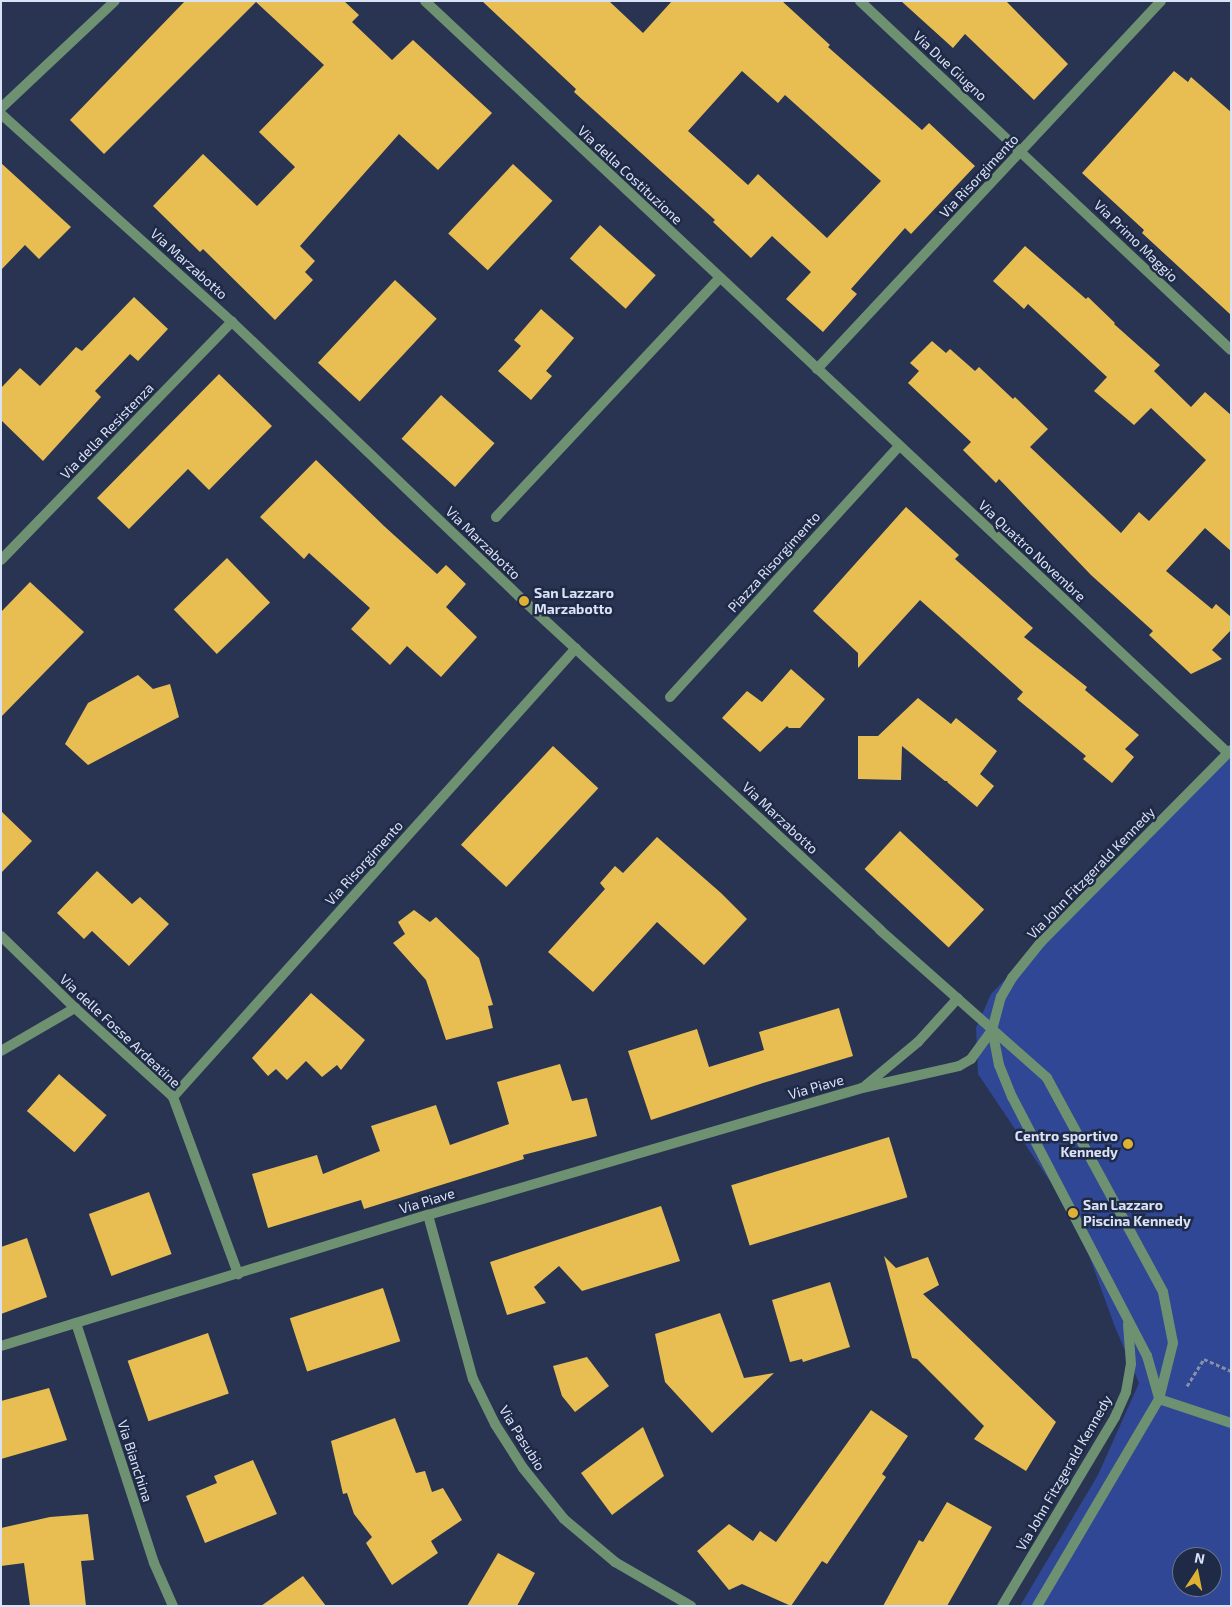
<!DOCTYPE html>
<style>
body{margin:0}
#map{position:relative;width:1232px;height:1607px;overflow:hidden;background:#293452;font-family:"Exo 2",sans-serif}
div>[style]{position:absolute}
.green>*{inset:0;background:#2f4794}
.building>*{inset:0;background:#e8be52;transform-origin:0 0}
.path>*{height:3px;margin-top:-1.5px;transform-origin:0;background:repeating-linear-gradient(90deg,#8690a8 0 4px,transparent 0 6.5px)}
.service>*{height:10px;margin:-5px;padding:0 5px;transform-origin:5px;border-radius:5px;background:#6e9172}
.minor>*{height:10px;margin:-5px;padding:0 5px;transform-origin:5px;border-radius:5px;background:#6e9172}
.dots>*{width:14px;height:14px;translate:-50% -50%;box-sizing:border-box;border:2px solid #1f2a47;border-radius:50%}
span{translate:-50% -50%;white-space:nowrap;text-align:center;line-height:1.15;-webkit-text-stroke:5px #1f2a47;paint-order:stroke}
.street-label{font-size:14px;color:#dae2f6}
.poi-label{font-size:14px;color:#dae2f6;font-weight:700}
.left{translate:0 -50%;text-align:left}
.right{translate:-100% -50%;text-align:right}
.frame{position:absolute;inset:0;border:2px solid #dae2f6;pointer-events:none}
.north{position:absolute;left:1172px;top:1547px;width:50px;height:50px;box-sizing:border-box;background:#1f2a47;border:1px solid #6a748d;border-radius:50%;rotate:11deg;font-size:14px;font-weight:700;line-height:20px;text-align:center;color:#dae2f6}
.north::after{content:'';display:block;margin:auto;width:18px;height:22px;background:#deb133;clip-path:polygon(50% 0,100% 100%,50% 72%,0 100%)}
</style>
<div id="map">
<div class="green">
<div style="clip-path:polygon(evenodd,1231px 747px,1231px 1606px,1020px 1606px,1098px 1475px,1139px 1383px,1115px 1327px,1076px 1220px,978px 1074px,976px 1028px,991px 994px,1231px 747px,1182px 1557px,1212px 1557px,1212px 1587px,1182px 1587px,1182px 1557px)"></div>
</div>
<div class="building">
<div style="clip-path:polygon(185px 1px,344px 1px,359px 15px,352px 22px,392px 60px,413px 40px,492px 113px,438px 170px,399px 134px,300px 246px,315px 261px,305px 272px,313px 280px,275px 320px,203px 249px,200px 252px,153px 206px,203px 154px,257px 206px,295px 167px,259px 132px,324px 65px,256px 2px,104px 154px,70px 120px)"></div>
<div style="clip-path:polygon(evenodd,482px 1px,609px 1px,643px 33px,672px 1px,782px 1px,830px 45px,828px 47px,922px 130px,929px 123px,975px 166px,911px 234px,905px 228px,851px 289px,857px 294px,823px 332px,786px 299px,811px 272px,772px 236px,751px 258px,713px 222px,715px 220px,574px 92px,576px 89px,482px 1px,742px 71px,778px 103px,785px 95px,881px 181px,827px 238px,758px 174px,748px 185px,688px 131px,742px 71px)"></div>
<div style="clip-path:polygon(901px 1px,1006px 1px,1068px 64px,1034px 100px,965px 34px,953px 48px)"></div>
<div style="clip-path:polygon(1174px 71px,1188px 82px,1191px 77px,1231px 112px,1231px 315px,1142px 233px,1144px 230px,1082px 173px)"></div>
<div style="clip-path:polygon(1px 163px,71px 227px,39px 259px,25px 245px,1px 270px)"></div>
<div style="left:513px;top:164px;width:54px;height:95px;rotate:43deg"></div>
<div style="left:600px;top:225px;width:75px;height:45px;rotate:42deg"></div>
<div style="clip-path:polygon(1025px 246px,1086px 299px,1088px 297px,1115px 323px,1114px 324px,1160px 365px,1154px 371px,1191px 407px,1205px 392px,1231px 415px,1231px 551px,1205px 528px,1166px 571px,1212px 609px,1216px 604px,1231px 617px,1231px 630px,1212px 650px,1222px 659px,1191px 674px,1149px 635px,1153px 631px,1091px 575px,999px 479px,996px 483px,963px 450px,971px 442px,908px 383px,919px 371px,910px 363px,932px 341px,946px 353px,950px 349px,975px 371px,979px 367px,1013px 399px,1015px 397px,1048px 429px,1030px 447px,1121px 533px,1139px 512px,1149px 521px,1206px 460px,1151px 408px,1134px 425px,1094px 391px,1107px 377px,1028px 304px,1024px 309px,993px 281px)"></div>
<div style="left:395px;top:280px;width:57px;height:113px;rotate:43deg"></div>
<div style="clip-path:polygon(134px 297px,168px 329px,138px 361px,130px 354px,95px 391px,101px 397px,43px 461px,1px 420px,1px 388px,20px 368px,40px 386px,76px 347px,82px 351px)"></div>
<div style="clip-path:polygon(541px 309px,574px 338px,546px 371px,552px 376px,531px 400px,498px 371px,521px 346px,514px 340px)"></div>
<div style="clip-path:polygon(219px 374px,272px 426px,209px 490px,188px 469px,129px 529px,97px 498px)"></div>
<div style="left:441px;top:395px;width:72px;height:59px;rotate:42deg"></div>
<div style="clip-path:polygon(316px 460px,384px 526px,437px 574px,446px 565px,466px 584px,446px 607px,477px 637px,441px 677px,407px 646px,390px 665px,351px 629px,370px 608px,309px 553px,304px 559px,260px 517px)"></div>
<div style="clip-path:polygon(906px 507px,959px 555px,955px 559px,1033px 628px,1024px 637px,1087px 687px,1085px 690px,1139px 735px,1125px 749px,1134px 757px,1112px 783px,1083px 759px,1086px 756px,1017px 699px,1023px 692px,920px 600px,858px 668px,858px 653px,813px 611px)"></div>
<div style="left:227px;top:558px;width:62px;height:74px;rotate:46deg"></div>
<div style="clip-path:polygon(30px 582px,84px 632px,1px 717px,1px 612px)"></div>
<div style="clip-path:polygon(791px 669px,825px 699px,800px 728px,789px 728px,787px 726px,760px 752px,722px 718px,747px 691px,762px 702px)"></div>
<div style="clip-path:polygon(138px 675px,153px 689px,170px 684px,179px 717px,88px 765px,65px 744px,88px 703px)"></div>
<div style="clip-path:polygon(918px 698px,951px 724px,956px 718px,997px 751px,980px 774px,994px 786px,977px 807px,947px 782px,948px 781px,945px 781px,902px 746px,901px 780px,858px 779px,858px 736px,878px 736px)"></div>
<div style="left:553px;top:746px;width:62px;height:135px;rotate:43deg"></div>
<div style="clip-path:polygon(1px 811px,32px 841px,1px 873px)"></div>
<div style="left:900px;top:831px;width:115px;height:52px;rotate:43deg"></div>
<div style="clip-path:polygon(657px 837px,721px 893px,747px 919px,704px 965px,657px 922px,593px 992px,548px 952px,605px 889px,600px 883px,615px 866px,623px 873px)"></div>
<div style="clip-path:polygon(97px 871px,132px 904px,140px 897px,169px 924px,129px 966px,92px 931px,84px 939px,57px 913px)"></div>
<div style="clip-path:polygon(414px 910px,430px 922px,436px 917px,479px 958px,493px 1005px,488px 1006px,493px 1028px,446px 1040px,426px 980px,393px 943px,405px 934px,398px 922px)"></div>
<div style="clip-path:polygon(311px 993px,365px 1040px,341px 1070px,337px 1065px,322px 1077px,306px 1061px,287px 1080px,276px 1069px,268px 1076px,252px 1058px)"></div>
<div style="clip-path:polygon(839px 1008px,853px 1056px,763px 1083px,651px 1120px,628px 1051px,697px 1029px,709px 1067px,764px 1050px,759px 1032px)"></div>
<div style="clip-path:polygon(560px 1064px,572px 1101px,587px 1098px,597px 1136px,523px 1155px,524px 1159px,364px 1209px,361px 1200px,268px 1228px,252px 1174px,317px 1155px,323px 1174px,380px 1151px,371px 1126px,436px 1105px,450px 1145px,509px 1124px,497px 1082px)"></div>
<div style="left:59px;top:1074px;width:63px;height:49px;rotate:41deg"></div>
<div style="left:889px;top:1137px;width:63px;height:165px;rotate:73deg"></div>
<div style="left:149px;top:1192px;width:66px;height:64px;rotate:70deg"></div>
<div style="clip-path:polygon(661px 1206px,680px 1261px,582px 1291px,559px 1266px,534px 1287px,546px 1303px,507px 1315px,490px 1262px)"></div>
<div style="clip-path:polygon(27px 1238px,47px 1297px,1px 1314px,1px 1247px)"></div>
<div style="clip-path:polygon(884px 1256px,896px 1268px,928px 1257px,939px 1285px,923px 1294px,1056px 1422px,1026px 1471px,974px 1439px,984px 1426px,917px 1359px,912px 1358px)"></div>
<div style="clip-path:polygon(830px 1282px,850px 1347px,803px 1362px,802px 1359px,790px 1362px,772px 1300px)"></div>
<div style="left:383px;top:1288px;width:56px;height:98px;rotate:72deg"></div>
<div style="clip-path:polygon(720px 1313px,744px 1378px,774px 1373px,712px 1433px,665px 1382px,655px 1334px)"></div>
<div style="left:208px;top:1333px;width:64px;height:85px;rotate:71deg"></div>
<div style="clip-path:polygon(587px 1357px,609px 1386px,575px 1412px,562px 1396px,553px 1366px)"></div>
<div style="clip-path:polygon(49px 1388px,67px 1440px,1px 1459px,1px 1401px)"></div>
<div style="clip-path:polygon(871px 1410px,908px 1436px,882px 1474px,886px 1477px,827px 1564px,822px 1561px,791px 1606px,742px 1584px,729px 1590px,697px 1551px,729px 1524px,753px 1541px,760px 1531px,776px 1542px)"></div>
<div style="clip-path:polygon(395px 1418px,416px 1473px,425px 1471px,432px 1492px,443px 1488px,462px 1520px,431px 1541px,438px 1553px,392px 1585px,366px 1543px,372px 1537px,354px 1514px,347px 1493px,343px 1494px,331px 1441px)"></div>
<div style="clip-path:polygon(643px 1427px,664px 1476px,612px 1515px,581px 1473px)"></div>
<div style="clip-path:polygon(253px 1460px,277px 1514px,205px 1543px,186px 1496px,217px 1483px,214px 1476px)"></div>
<div style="clip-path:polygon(947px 1502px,992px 1527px,947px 1606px,883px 1606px,919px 1540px,923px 1542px)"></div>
<div style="clip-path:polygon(88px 1514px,94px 1560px,81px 1561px,86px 1606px,30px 1606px,24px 1563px,1px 1566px,1px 1528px,50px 1517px)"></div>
<div style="clip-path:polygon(498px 1553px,535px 1573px,517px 1606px,467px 1606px)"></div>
<div style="clip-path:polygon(303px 1576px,326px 1606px,261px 1606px)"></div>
</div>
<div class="path">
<div style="left:1187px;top:1386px;width:32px;rotate:-58deg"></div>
<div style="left:1204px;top:1359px;width:30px;rotate:24deg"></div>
</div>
<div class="service">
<div style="left:1159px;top:1399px;width:76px;rotate:18.4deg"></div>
</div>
<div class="minor">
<div style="left:425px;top:1px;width:1100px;rotate:43.12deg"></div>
<div style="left:860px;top:1px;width:509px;rotate:43.25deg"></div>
<div style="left:1px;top:108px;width:156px;rotate:-43.2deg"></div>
<div style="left:1px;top:114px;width:311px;rotate:42deg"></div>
<div style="left:232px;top:322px;width:404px;rotate:43.7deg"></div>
<div style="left:524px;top:601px;width:485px;rotate:42.7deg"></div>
<div style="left:880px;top:930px;width:223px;rotate:41.5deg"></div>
<div style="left:1047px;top:1078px;width:243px;rotate:61.5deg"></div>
<div style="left:1163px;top:1292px;width:52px;rotate:78.9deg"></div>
<div style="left:1173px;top:1343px;width:58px;rotate:104deg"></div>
<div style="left:1159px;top:1399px;width:240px;rotate:120.5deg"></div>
<div style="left:817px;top:369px;width:504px;rotate:-46.93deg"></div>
<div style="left:496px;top:517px;width:328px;rotate:-46.9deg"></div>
<div style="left:1px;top:560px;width:332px;rotate:-45.9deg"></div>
<div style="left:670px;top:697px;width:340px;rotate:-47.6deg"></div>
<div style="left:1px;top:936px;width:103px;rotate:44.2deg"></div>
<div style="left:75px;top:1008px;width:132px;rotate:42.2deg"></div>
<div style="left:173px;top:1097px;width:189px;rotate:69.8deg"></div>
<div style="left:1px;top:1051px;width:86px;rotate:-30.2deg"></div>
<div style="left:865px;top:1086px;width:69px;rotate:-39.7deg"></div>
<div style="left:918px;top:1042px;width:59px;rotate:-47.7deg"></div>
<div style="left:173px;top:1097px;width:603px;rotate:-48.09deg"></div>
<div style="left:428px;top:1215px;width:170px;rotate:74.7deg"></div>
<div style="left:473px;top:1379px;width:50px;rotate:63.9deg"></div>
<div style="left:495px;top:1424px;width:52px;rotate:57.5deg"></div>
<div style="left:523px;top:1468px;width:65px;rotate:51.2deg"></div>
<div style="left:564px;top:1519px;width:67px;rotate:40.1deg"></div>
<div style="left:615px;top:1562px;width:88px;rotate:30.1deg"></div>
<div style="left:76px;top:1323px;width:252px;rotate:72deg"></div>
<div style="left:154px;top:1563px;width:47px;rotate:66.2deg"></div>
<div style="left:1px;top:1346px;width:447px;rotate:-17.1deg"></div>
<div style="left:428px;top:1215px;width:452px;rotate:-16.3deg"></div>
<div style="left:862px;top:1088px;width:99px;rotate:-12.8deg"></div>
<div style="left:959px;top:1066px;width:14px;rotate:-30deg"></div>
<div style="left:971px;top:1059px;width:36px;rotate:-54deg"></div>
<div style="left:1159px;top:1398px;width:44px;rotate:-105.9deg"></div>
<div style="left:1147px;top:1356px;width:292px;rotate:-117.5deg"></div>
<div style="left:1012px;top:1097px;width:35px;rotate:-112deg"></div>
<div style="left:999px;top:1065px;width:36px;rotate:-101deg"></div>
<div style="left:992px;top:1030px;width:34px;rotate:-75deg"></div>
<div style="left:1001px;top:997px;width:22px;rotate:-60deg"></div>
<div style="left:1012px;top:978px;width:46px;rotate:-51.1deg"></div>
<div style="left:1041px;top:942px;width:270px;rotate:-45.3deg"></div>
<div style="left:1002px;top:1606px;width:220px;rotate:-59.1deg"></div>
<div style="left:1115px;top:1417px;width:27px;rotate:-66deg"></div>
<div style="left:1126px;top:1392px;width:28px;rotate:-80deg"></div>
<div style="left:1131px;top:1364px;width:40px;rotate:-94.3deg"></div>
</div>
<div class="dots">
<div style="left:524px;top:601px;background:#deb133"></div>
<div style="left:1128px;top:1144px;background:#deb133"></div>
<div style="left:1073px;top:1213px;background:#deb133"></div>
</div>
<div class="street-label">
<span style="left:950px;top:66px;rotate:43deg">Via Due Giugno</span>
<span style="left:630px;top:175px;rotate:43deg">Via della Costituzione</span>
<span style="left:979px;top:176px;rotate:-47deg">Via Risorgimento</span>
<span style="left:1136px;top:241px;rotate:44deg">Via Primo Maggio</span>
<span style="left:189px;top:264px;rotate:42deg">Via Marzabotto</span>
<span style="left:107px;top:431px;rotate:-46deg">Via della Resistenza</span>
<span style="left:483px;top:543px;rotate:44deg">Via Marzabotto</span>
<span style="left:1032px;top:551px;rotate:43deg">Via Quattro Novembre</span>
<span style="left:774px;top:562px;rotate:-48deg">Piazza Risorgimento</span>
<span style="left:780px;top:818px;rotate:43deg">Via Marzabotto</span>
<span style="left:364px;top:863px;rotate:-48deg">Via Risorgimento</span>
<span style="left:1091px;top:873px;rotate:-46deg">Via John Fitzgerald Kennedy</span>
<span style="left:120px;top:1031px;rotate:43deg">Via delle Fosse Ardeatine</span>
<span style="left:816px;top:1087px;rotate:-16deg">Via Piave</span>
<span style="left:427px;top:1201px;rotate:-17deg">Via Piave</span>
<span style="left:522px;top:1438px;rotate:58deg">Via Pasubio</span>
<span style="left:135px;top:1461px;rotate:72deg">Via Bianchina</span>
<span style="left:1064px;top:1473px;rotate:-60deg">Via John Fitzgerald Kennedy</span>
</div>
<div class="poi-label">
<span class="left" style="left:534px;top:601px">San Lazzaro<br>Marzabotto</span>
<span class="right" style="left:1118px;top:1144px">Centro sportivo<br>Kennedy</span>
<span class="left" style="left:1083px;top:1213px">San Lazzaro<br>Piscina Kennedy</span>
</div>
<div class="frame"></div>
<div class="north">N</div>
</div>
